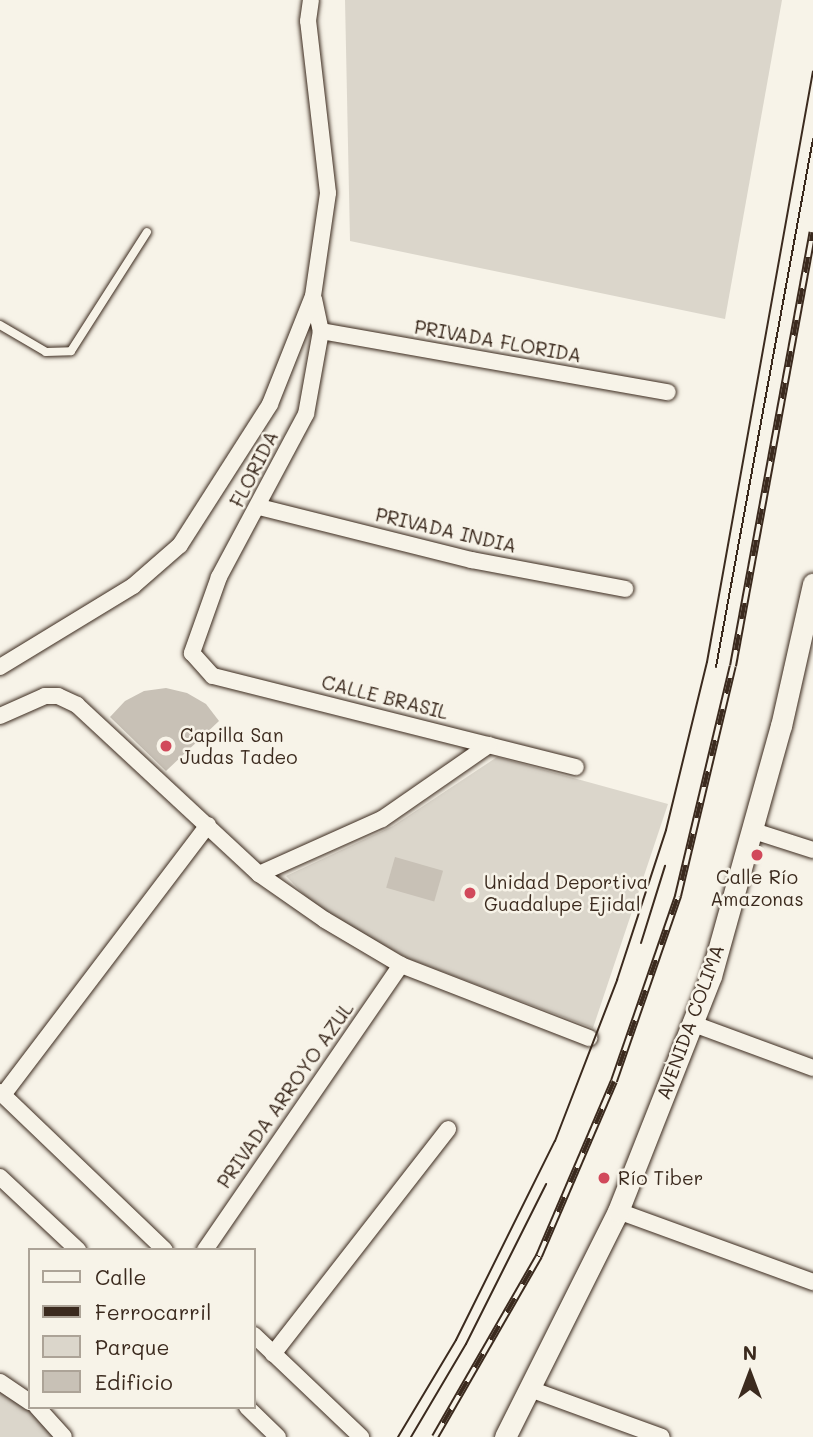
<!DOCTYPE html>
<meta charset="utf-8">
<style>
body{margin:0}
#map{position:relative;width:813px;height:1437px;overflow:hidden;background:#f7f3e8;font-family:Mali,sans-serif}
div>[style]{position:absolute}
.green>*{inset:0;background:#dbd6cb}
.building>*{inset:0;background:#c8c1b6;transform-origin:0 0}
.roads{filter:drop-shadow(0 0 2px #3b2a1e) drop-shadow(0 0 2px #3b2a1e)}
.service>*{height:8px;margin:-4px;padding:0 4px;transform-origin:4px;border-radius:4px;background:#f7f3e8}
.minor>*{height:16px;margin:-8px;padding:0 8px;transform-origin:8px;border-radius:8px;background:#f7f3e8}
.tertiary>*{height:21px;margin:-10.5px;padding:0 10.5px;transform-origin:10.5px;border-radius:10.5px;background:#f7f3e8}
.tram>*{height:2px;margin:-1px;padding:0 1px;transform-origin:1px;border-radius:1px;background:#3b2a1e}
.rail>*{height:8px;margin-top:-4px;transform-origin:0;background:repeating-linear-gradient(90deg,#f7f3e8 0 16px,#3b2a1e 0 32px);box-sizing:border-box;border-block:2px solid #3b2a1e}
.dots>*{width:19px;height:19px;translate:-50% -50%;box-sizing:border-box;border:4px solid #f7f3e8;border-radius:50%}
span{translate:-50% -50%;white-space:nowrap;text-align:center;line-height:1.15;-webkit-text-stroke:5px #f7f3e8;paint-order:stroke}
.street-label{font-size:19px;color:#3b2a1e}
.poi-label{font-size:19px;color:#3b2a1e}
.left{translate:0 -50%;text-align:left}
.legend{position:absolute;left:28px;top:1248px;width:228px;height:161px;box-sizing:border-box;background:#f7f3e8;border:2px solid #aca397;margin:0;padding:9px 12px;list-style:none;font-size:21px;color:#3b2a1e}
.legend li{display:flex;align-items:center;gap:14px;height:35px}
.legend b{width:35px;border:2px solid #aca397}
.north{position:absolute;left:715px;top:1339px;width:70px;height:70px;-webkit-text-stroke:5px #f7f3e8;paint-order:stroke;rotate:0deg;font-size:19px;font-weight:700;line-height:28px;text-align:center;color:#3b2a1e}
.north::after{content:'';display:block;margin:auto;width:24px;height:32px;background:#3b2a1e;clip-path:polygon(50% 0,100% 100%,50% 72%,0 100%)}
</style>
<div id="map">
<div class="green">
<div style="clip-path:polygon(345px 0,782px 0,725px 319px,350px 241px)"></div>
<div style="clip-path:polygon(497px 757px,668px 804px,593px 1028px,409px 959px,320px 911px,286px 876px,393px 826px)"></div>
<div style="clip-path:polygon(0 1384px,30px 1405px,61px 1437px,0 1437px)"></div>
</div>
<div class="building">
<div style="clip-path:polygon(166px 688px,187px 693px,206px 704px,219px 721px,166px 771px,110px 717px,125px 701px,144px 691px)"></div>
<div style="left:395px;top:857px;width:50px;height:32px;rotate:16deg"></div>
</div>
<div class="roads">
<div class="service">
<div style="left:0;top:325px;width:53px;rotate:30.4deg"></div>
<div style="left:46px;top:352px;width:25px;rotate:-2deg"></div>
<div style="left:71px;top:351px;width:141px;rotate:-57.4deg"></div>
</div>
<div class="minor">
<div style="left:314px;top:299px;width:33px;rotate:78deg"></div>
<div style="left:321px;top:331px;width:84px;rotate:100.2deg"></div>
<div style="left:306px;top:414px;width:185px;rotate:118.1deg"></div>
<div style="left:219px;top:577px;width:81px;rotate:109.6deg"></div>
<div style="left:192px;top:653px;width:31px;rotate:48deg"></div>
<div style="left:213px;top:676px;width:374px;rotate:14.1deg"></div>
<div style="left:321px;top:331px;width:352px;rotate:10deg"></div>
<div style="left:259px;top:507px;width:219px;rotate:14deg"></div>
<div style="left:472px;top:560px;width:156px;rotate:10.7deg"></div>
<div style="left:0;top:667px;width:156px;rotate:-31.3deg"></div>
<div style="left:133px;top:586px;width:62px;rotate:-41.1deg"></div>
<div style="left:180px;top:545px;width:167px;rotate:-57.4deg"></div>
<div style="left:270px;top:404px;width:116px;rotate:-68.3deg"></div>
<div style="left:313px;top:296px;width:104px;rotate:-81.7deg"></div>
<div style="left:328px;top:193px;width:173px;rotate:-96.6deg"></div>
<div style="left:308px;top:21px;width:21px;rotate:-82deg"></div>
<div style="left:0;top:716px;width:49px;rotate:-24deg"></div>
<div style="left:45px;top:696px;width:13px"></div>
<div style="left:58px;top:696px;width:21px;rotate:25deg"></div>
<div style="left:77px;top:705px;width:248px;rotate:42.9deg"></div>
<div style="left:259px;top:874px;width:80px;rotate:34.9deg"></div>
<div style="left:325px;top:920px;width:88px;rotate:30.6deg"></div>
<div style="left:401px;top:965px;width:202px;rotate:21.2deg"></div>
<div style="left:751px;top:830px;width:65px;rotate:17.9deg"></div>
<div style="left:259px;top:874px;width:135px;rotate:-24.1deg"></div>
<div style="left:382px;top:819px;width:130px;rotate:-34.7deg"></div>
<div style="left:691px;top:1023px;width:130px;rotate:20.2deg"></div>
<div style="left:0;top:1092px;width:228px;rotate:43.8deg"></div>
<div style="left:3px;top:1095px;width:339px;rotate:-52.8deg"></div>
<div style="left:0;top:1177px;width:107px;rotate:43.1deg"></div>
<div style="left:618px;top:1211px;width:208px;rotate:20deg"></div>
<div style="left:205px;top:1250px;width:346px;rotate:-55.5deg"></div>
<div style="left:254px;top:1335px;width:148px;rotate:43.6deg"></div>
<div style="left:273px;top:1354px;width:285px;rotate:-52.1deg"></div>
<div style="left:0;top:1382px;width:36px;rotate:34deg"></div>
<div style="left:530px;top:1389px;width:140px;rotate:20deg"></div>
<div style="left:37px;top:1407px;width:40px;rotate:48deg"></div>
<div style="left:247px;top:1407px;width:43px;rotate:44.1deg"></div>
</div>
<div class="tertiary">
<div style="left:505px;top:1437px;width:253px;rotate:-63.4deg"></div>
<div style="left:618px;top:1211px;width:253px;rotate:-68.4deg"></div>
<div style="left:711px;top:976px;width:260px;rotate:-74.4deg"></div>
<div style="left:781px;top:726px;width:146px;rotate:-77.3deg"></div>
</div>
</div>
<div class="tram">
<div style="left:716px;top:667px;width:537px;rotate:-79.59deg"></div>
<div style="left:641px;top:943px;width:81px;rotate:-72.7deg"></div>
<div style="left:398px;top:1437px;width:113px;rotate:-59.1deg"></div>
<div style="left:456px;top:1340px;width:222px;rotate:-63.6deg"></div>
<div style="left:555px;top:1141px;width:173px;rotate:-68.9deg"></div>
<div style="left:617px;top:980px;width:158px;rotate:-71.9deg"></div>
<div style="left:666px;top:830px;width:173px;rotate:-76.3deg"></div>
<div style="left:707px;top:662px;width:600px;rotate:-79.83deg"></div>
<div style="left:411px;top:1437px;width:108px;rotate:-59.4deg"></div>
<div style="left:466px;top:1344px;width:179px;rotate:-63.4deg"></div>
</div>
<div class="rail">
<div style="left:435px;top:1437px;width:209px;rotate:-60.1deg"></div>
<div style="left:539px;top:1256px;width:190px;rotate:-66.8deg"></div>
<div style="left:614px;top:1081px;width:196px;rotate:-70.9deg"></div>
<div style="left:678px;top:896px;width:236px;rotate:-76.6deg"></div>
<div style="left:733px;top:666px;width:441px;rotate:-79.6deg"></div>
</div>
<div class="dots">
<div style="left:166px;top:746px;background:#d1495b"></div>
<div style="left:757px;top:855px;background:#d1495b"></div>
<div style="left:470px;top:893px;background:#d1495b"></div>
<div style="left:604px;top:1178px;background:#d1495b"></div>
</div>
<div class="street-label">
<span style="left:498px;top:341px;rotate:10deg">PRIVADA FLORIDA</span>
<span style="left:254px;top:469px;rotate:-63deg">FLORIDA</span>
<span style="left:446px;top:530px;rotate:13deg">PRIVADA INDIA</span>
<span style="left:385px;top:697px;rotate:14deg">CALLE BRASIL</span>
<span style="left:690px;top:1022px;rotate:-70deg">AVENIDA COLIMA</span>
<span style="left:285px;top:1095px;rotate:-55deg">PRIVADA ARROYO AZUL</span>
</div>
<div class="poi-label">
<span class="left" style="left:180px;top:746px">Capilla San<br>Judas Tadeo</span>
<span style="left:757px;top:888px">Calle Río<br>Amazonas</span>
<span class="left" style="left:484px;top:893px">Unidad Deportiva<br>Guadalupe Ejidal</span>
<span class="left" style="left:618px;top:1178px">Río Tiber</span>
</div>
<ul class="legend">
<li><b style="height:9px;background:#f7f3e8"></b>Calle</li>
<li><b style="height:9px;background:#3b2a1e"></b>Ferrocarril</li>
<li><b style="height:19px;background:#dbd6cb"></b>Parque</li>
<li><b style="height:19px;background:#c8c1b6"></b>Edificio</li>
</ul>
<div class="north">N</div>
</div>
